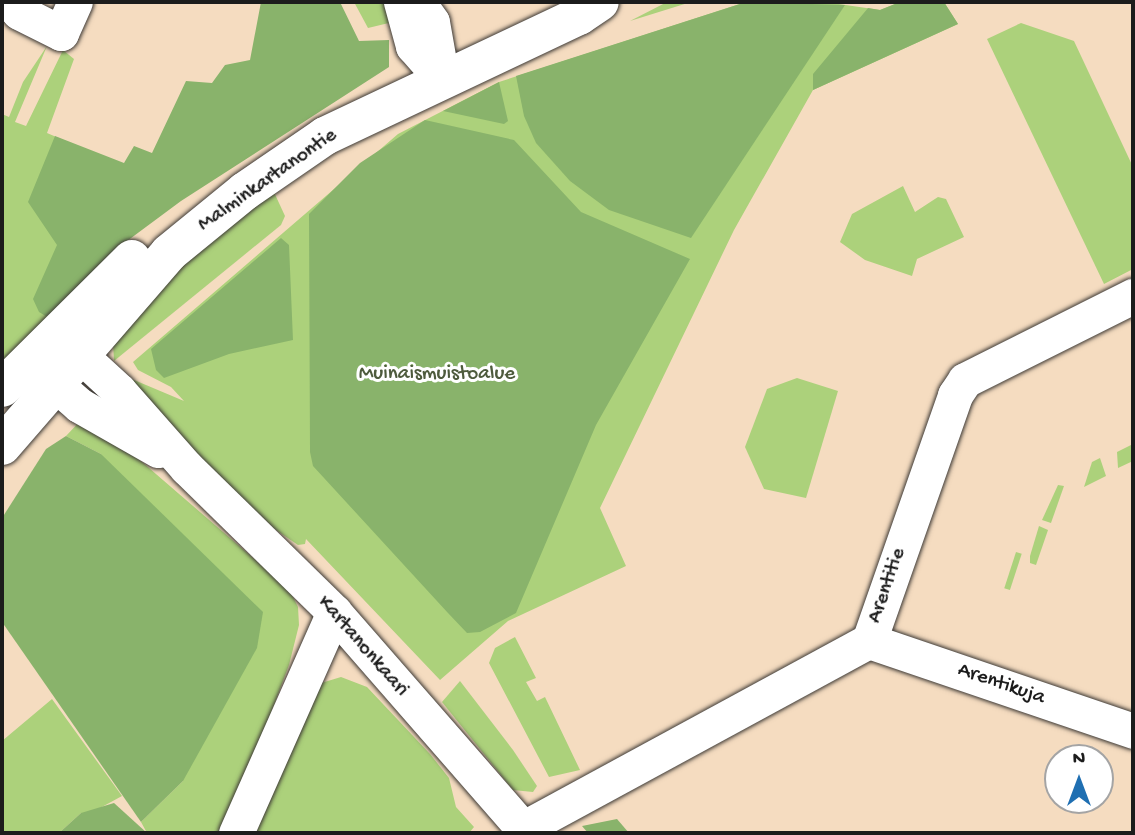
<!DOCTYPE html>
<style>
body{margin:0}
#map{position:relative;width:1135px;height:835px;overflow:hidden;background:#f5dcc0;font-family:"Gochi Hand",sans-serif}
div>[style]{position:absolute}
.green>*{inset:0;background:#acd17b;transform-origin:0 0}
.forest>*{inset:0;background:#89b36b}
.roads{filter:drop-shadow(0 0 2px #3d3935) drop-shadow(0 0 2px #3d3935)}
.minor>*{height:35px;margin:-17.5px;padding:0 17.5px;transform-origin:17.5px;border-radius:17.5px;background:#fff}
.major>*{height:38px;margin:-19px;padding:0 19px;transform-origin:19px;border-radius:19px;background:#fff}
span{translate:-50% -50%;white-space:nowrap;text-align:center;line-height:1.15;-webkit-text-stroke:6px #fff;paint-order:stroke}
.street-label{font-size:21px;color:#1c1c1c}
.park-label{font-size:21px;color:#4e5b3d}
.frame{position:absolute;inset:0;border:4px solid #1c1c1c;pointer-events:none}
.north{position:absolute;left:1044px;top:744px;width:70px;height:70px;box-sizing:border-box;background:#fff;border:2px solid #a4a4a4;border-radius:50%;rotate:0deg;font-size:19px;font-weight:700;line-height:28px;text-align:center;color:#1c1c1c}
.north::after{content:'';display:block;margin:auto;width:24px;height:32px;background:#1f6fb2;clip-path:polygon(50% 0,100% 100%,50% 72%,0 100%)}
</style>
<div id="map">
<div class="green">
<div style="clip-path:polygon(354px 2px,385px 2px,393px 22px,368px 28px)"></div>
<div style="clip-path:polygon(667px 2px,691px 2px,630px 21px)"></div>
<div style="clip-path:polygon(746px 2px,825px 2px,880px 10px,900px 2px,944px 2px,958px 24px,813px 90px,734px 230px,600px 508px,626px 566px,508px 621px,440px 680px,306px 539px,305px 544px,298px 545px,273px 528px,193px 451px,127px 377px,184px 401px,171px 387px,138px 370px,133px 362px,398px 134px,499px 82px)"></div>
<div style="clip-path:polygon(1021px 23px,1074px 41px,1133px 167px,1133px 269px,1104px 284px,987px 39px)"></div>
<div style="clip-path:polygon(47px 46px,15px 122px,26px 126px,63px 50px,74px 59px,47px 133px,134px 170px,49px 318px,2px 366px,2px 114px,9px 117px,23px 82px)"></div>
<div style="clip-path:polygon(903px 186px,915px 212px,938px 197px,946px 199px,964px 237px,917px 259px,912px 276px,865px 260px,840px 242px,852px 214px)"></div>
<div style="clip-path:polygon(273px 190px,285px 216px,281px 225px,114px 361px,113px 343px,153px 287px)"></div>
<div style="clip-path:polygon(797px 378px,838px 391px,806px 498px,764px 489px,745px 447px,767px 389px)"></div>
<div style="clip-path:polygon(83px 418px,112px 436px,259px 563px,290px 591px,298px 607px,299px 625px,289px 665px,226px 833px,147px 833px,141px 822px,183px 781px,101px 454px,66px 436px)"></div>
<div style="clip-path:polygon(1133px 444px,1133px 461px,1118px 468px,1117px 452px)"></div>
<div style="clip-path:polygon(1100px 458px,1106px 476px,1084px 487px,1092px 462px)"></div>
<div style="clip-path:polygon(1058px 485px,1064px 486px,1051px 523px,1042px 520px)"></div>
<div style="clip-path:polygon(1039px 526px,1048px 530px,1036px 565px,1030px 563px,1030px 556px)"></div>
<div style="left:1016px;top:552px;width:6px;height:38px;rotate:18deg"></div>
<div style="clip-path:polygon(515px 637px,536px 678px,526px 682px,537px 701px,545px 697px,580px 770px,549px 777px,489px 663px,495px 648px)"></div>
<div style="clip-path:polygon(341px 677px,367px 687px,430px 754px,449px 778px,456px 807px,474px 827px,469px 833px,251px 833px,318px 684px)"></div>
<div style="clip-path:polygon(460px 681px,513px 750px,537px 786px,533px 792px,513px 790px,442px 702px)"></div>
<div style="clip-path:polygon(52px 699px,122px 796px,89px 814px,81px 813px,59px 833px,2px 833px,2px 741px)"></div>
</div>
<div class="forest">
<div style="clip-path:polygon(261px 2px,340px 2px,359px 41px,389px 40px,389px 67px,181px 201px,123px 244px,49px 318px,39px 312px,33px 299px,57px 245px,28px 202px,55px 136px,124px 163px,134px 146px,152px 153px,186px 81px,212px 83px,225px 65px,250px 60px)"></div>
<div style="clip-path:polygon(746px 2px,845px 5px,691px 238px,609px 210px,570px 181px,536px 143px,524px 116px,516px 76px)"></div>
<div style="clip-path:polygon(900px 2px,944px 2px,958px 24px,813px 90px,813px 74px,868px 8px,880px 10px)"></div>
<div style="clip-path:polygon(499px 82px,508px 121px,504px 124px,443px 111px)"></div>
<div style="clip-path:polygon(425px 120px,514px 140px,581px 212px,690px 259px,596px 425px,516px 613px,480px 632px,467px 633px,448px 613px,313px 466px,310px 452px,309px 214px,360px 163px)"></div>
<div style="clip-path:polygon(281px 238px,289px 245px,293px 340px,229px 354px,164px 378px,156px 370px,151px 349px)"></div>
<div style="clip-path:polygon(66px 436px,101px 454px,263px 612px,257px 648px,183px 781px,141px 822px,2px 622px,2px 518px,46px 449px)"></div>
<div style="clip-path:polygon(114px 803px,147px 833px,59px 833px,81px 813px)"></div>
<div style="clip-path:polygon(617px 819px,629px 833px,588px 833px,582px 826px)"></div>
</div>
<div class="roads">
<div class="minor">
<div style="left:10px;top:2px;width:13px;rotate:48deg"></div>
<div style="left:19px;top:12px;width:47px;rotate:26.6deg"></div>
<div style="left:61px;top:33px;width:34px;rotate:-66deg"></div>
<div style="left:401px;top:2px;width:46px;rotate:74.7deg"></div>
<div style="left:413px;top:46px;width:44px;rotate:48.7deg"></div>
<div style="left:418px;top:2px;width:24px;rotate:55deg"></div>
<div style="left:432px;top:22px;width:58px;rotate:80deg"></div>
<div style="left:52px;top:347px;width:29px;rotate:16deg"></div>
<div style="left:80px;top:355px;width:53px;rotate:42.7deg"></div>
<div style="left:119px;top:391px;width:103px;rotate:48.6deg"></div>
<div style="left:187px;top:468px;width:206px;rotate:44.4deg"></div>
<div style="left:334px;top:612px;width:293px;rotate:48.9deg"></div>
<div style="left:46px;top:358px;width:28px;rotate:71deg"></div>
<div style="left:55px;top:384px;width:32px;rotate:41deg"></div>
<div style="left:79px;top:405px;width:91px;rotate:29.7deg"></div>
<div style="left:869px;top:641px;width:279px;rotate:18.8deg"></div>
<div style="left:524px;top:828px;width:392px;rotate:-28.5deg"></div>
<div style="left:869px;top:641px;width:261px;rotate:-70.7deg"></div>
<div style="left:955px;top:395px;width:18px;rotate:-56deg"></div>
<div style="left:965px;top:380px;width:188px;rotate:-26.6deg"></div>
<div style="left:236px;top:833px;width:242px;rotate:-66.1deg"></div>
</div>
<div class="major">
<div style="left:2px;top:388px;width:183px;rotate:-44.8deg"></div>
<div style="left:2px;top:446px;width:255px;rotate:-49.1deg"></div>
<div style="left:169px;top:253px;width:98px;rotate:-39.2deg"></div>
<div style="left:245px;top:191px;width:97px;rotate:-34.5deg"></div>
<div style="left:325px;top:136px;width:281px;rotate:-25.3deg"></div>
<div style="left:579px;top:16px;width:25px;rotate:-34deg"></div>
</div>
</div>
<div class="street-label">
<span style="left:268px;top:181px;rotate:-35deg">Malminkartanontie</span>
<span style="left:888px;top:586px;rotate:-71deg">Arentitie</span>
<span style="left:362px;top:647px;rotate:49deg">Kartanonkaari</span>
<span style="left:1001px;top:685px;rotate:19deg">Arentikuja</span>
</div>
<div class="park-label">
<span style="left:437px;top:375px">Muinaismuistoalue</span>
</div>
<div class="frame"></div>
<div class="north">N</div>
</div>
